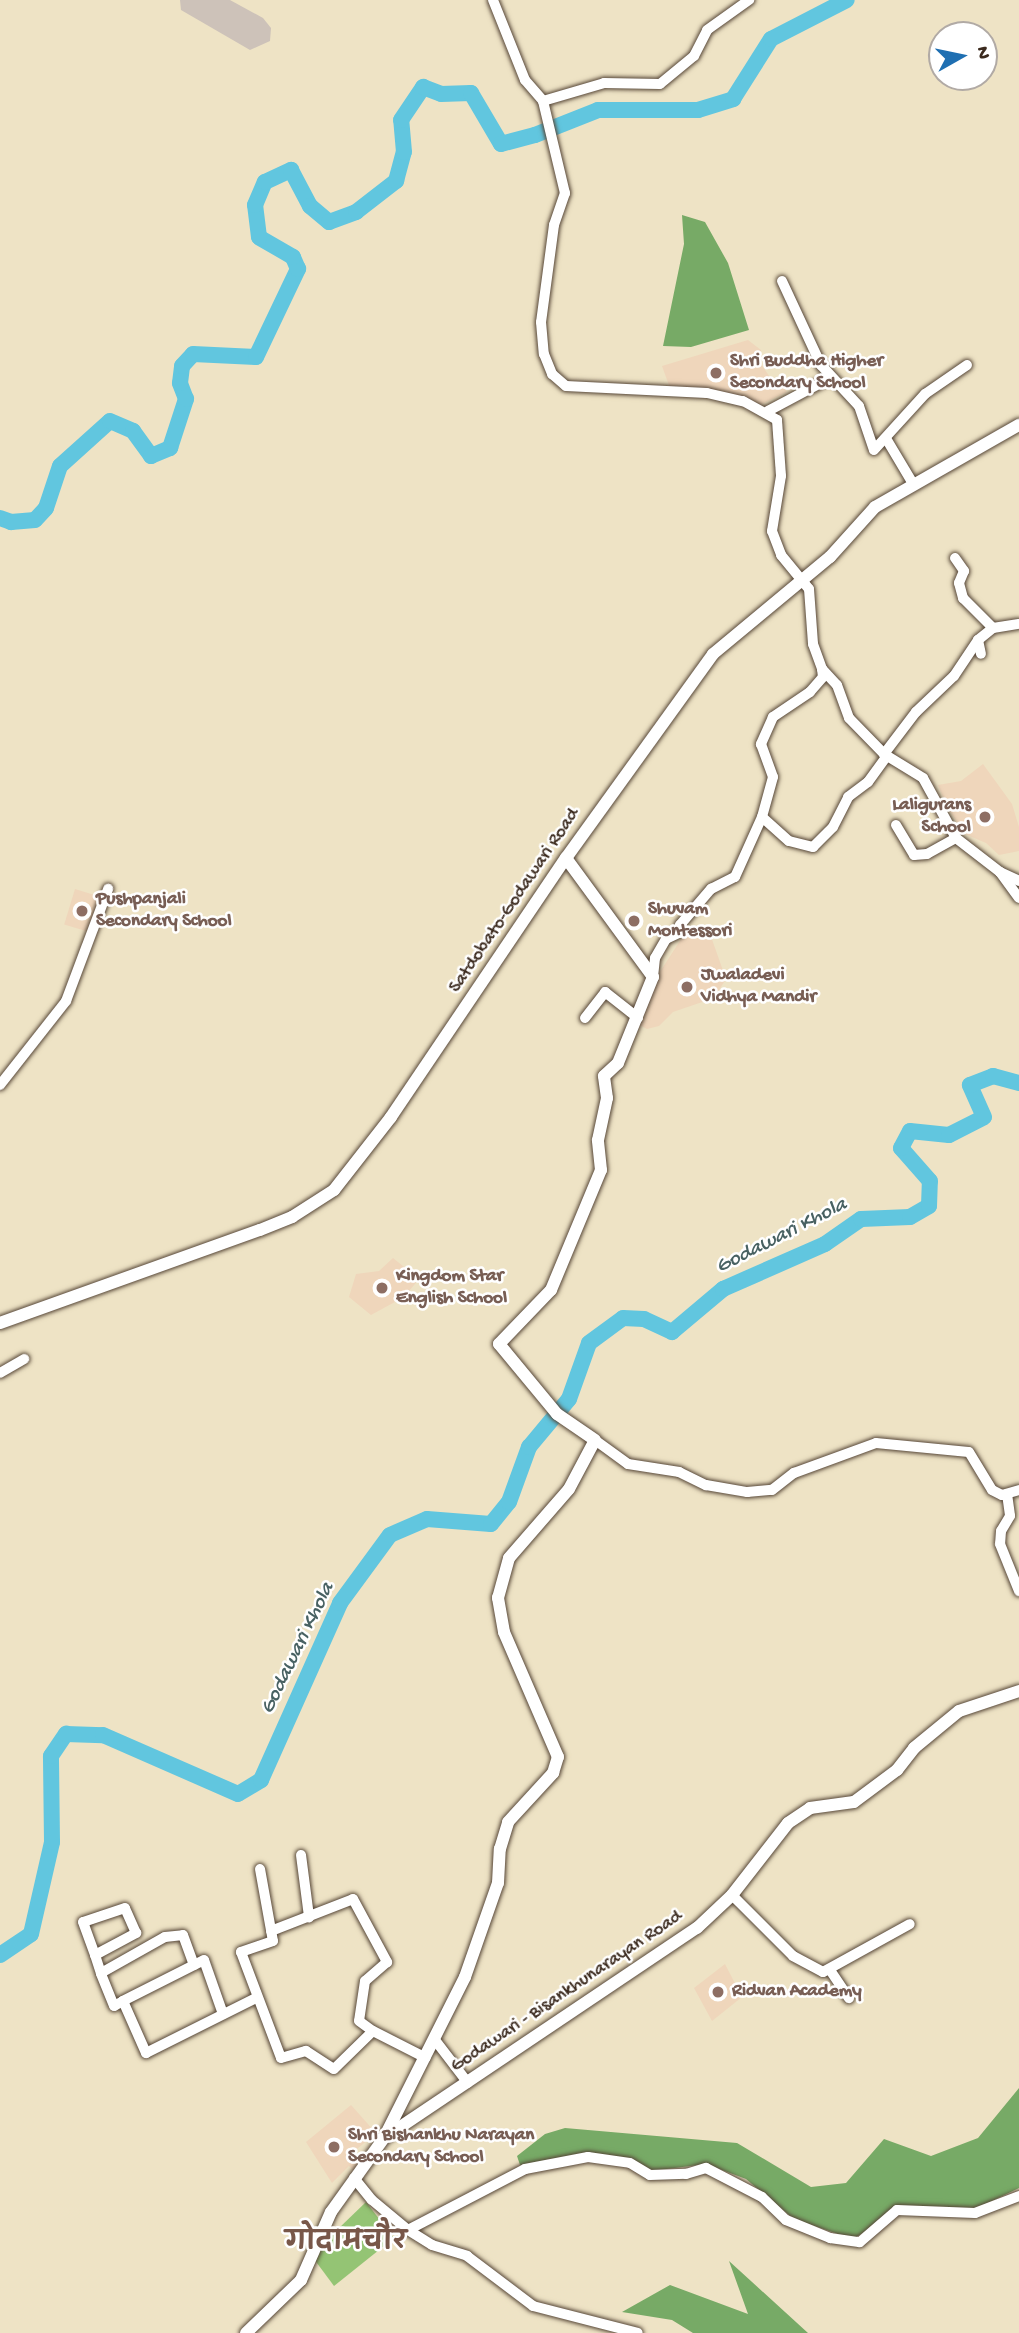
<!DOCTYPE html>
<meta charset="utf-8">
<style>
body{margin:0}
#map{position:relative;width:1019px;height:2333px;overflow:hidden;background:#eee3c5;font-family:"Gochi Hand","Playpen Sans Deva",sans-serif}
div>[style]{position:absolute}
.built>*{inset:0;background:#efd6bb;transform-origin:0 0}
.industrial>*{inset:0;background:#cdc2b9}
.green>*{inset:0;background:#94c474}
.forest>*{inset:0;background:#7a6}
.river>*{height:16px;margin:-8px;padding:0 8px;transform-origin:8px;border-radius:8px;background:#61c6df}
.roads{filter:drop-shadow(0 0 2px #564637) drop-shadow(0 0 2px #564637)}
.minor>*{height:10px;margin:-5px;padding:0 5px;transform-origin:5px;border-radius:5px;background:#fff}
.tertiary>*{height:12px;margin:-6px;padding:0 6px;transform-origin:6px;border-radius:6px;background:#fff}
.dots>*{width:19px;height:19px;translate:-50% -50%;box-sizing:border-box;border:4px solid #fff;border-radius:50%}
span{translate:-50% -50%;white-space:nowrap;text-align:center;line-height:1.15;-webkit-text-stroke:5px #fff;paint-order:stroke}
.education-label{font-size:19px;color:#785e54;font-weight:700}
.left{translate:0 -50%;text-align:left}
.right{translate:-100% -50%;text-align:right}
.street-label{font-size:19px;color:#3b2a1e}
.water-label{font-size:21px;color:#486162;font-style:italic}
.district-label{font-size:26px;color:#785749;font-weight:700}
.north{position:absolute;left:928px;top:21px;width:70px;height:70px;box-sizing:border-box;background:#fff;border:2px solid #b1aaa5;border-radius:50%;rotate:81deg;font-size:19px;font-weight:700;line-height:28px;text-align:center;color:#3b2a1e}
.north::after{content:'';display:block;margin:auto;width:24px;height:32px;background:#1f6fb2;clip-path:polygon(50% 0,100% 100%,50% 72%,0 100%)}
</style>
<div id="map">
<div class="built">
<div style="clip-path:polygon(748px 340px,761px 350px,759px 361px,774px 383px,780px 380px,787px 392px,762px 404px,671px 391px,662px 366px)"></div>
<div style="clip-path:polygon(983px 764px,1012px 804px,1019px 827px,1019px 851px,999px 855px,986px 843px,965px 834px,947px 807px,938px 785px,961px 781px)"></div>
<div style="left:75px;top:889px;width:27px;height:37px;rotate:17deg"></div>
<div style="clip-path:polygon(709px 931px,726px 979px,714px 998px,673px 1012px,659px 1026px,647px 1029px,638px 1024px,656px 978px,685px 933px)"></div>
<div style="clip-path:polygon(393px 1258px,419px 1279px,404px 1297px,371px 1315px,349px 1297px,356px 1274px,379px 1271px)"></div>
<div style="clip-path:polygon(725px 1964px,742px 1997px,712px 2021px,694px 1988px)"></div>
<div style="clip-path:polygon(351px 2105px,376px 2133px,351px 2154px,361px 2165px,354px 2171px,349px 2166px,332px 2183px,306px 2142px)"></div>
</div>
<div class="industrial">
<div style="clip-path:polygon(180px 0,230px 0,263px 18px,271px 28px,270px 41px,250px 50px,181px 10px)"></div>
</div>
<div class="green">
<div style="clip-path:polygon(366px 2202px,394px 2238px,334px 2286px,311px 2255px)"></div>
</div>
<div class="forest">
<div style="clip-path:polygon(682px 215px,705px 222px,728px 263px,749px 330px,691px 347px,663px 346px,684px 244px)"></div>
<div style="clip-path:polygon(1019px 2088px,1019px 2188px,971px 2211px,904px 2207px,853px 2239px,794px 2219px,746px 2179px,706px 2164px,651px 2171px,592px 2155px,520px 2165px,517px 2156px,545px 2134px,565px 2128px,737px 2143px,811px 2187px,846px 2183px,884px 2139px,931px 2156px,978px 2138px)"></div>
<div style="clip-path:polygon(729px 2261px,808px 2333px,693px 2333px,672px 2320px,622px 2312px,670px 2285px,748px 2314px)"></div>
</div>
<div class="river">
<div style="left:0;top:518px;width:12px;rotate:20deg"></div>
<div style="left:11px;top:522px;width:24px;rotate:-5deg"></div>
<div style="left:35px;top:520px;width:16px;rotate:-47deg"></div>
<div style="left:46px;top:508px;width:44px;rotate:-71.6deg"></div>
<div style="left:60px;top:466px;width:67px;rotate:-42deg"></div>
<div style="left:110px;top:421px;width:25px;rotate:23deg"></div>
<div style="left:133px;top:431px;width:31px;rotate:54deg"></div>
<div style="left:151px;top:456px;width:21px;rotate:-23deg"></div>
<div style="left:170px;top:448px;width:52px;rotate:-71.9deg"></div>
<div style="left:186px;top:399px;width:17px;rotate:-111deg"></div>
<div style="left:180px;top:383px;width:17px;rotate:-83deg"></div>
<div style="left:182px;top:366px;width:16px;rotate:-47deg"></div>
<div style="left:193px;top:354px;width:63px;rotate:2.7deg"></div>
<div style="left:256px;top:357px;width:98px;rotate:-64.5deg"></div>
<div style="left:298px;top:269px;width:13px;rotate:-113deg"></div>
<div style="left:293px;top:257px;width:39px;rotate:-150deg"></div>
<div style="left:259px;top:237px;width:32px;rotate:-97deg"></div>
<div style="left:255px;top:205px;width:25px;rotate:-67deg"></div>
<div style="left:265px;top:182px;width:29px;rotate:-25deg"></div>
<div style="left:291px;top:170px;width:41px;rotate:62.2deg"></div>
<div style="left:310px;top:206px;width:25px;rotate:40deg"></div>
<div style="left:329px;top:222px;width:29px;rotate:-20deg"></div>
<div style="left:356px;top:212px;width:51px;rotate:-37.8deg"></div>
<div style="left:396px;top:181px;width:30px;rotate:-75deg"></div>
<div style="left:404px;top:152px;width:32px;rotate:-95deg"></div>
<div style="left:401px;top:120px;width:40px;rotate:-56deg"></div>
<div style="left:423px;top:87px;width:19px;rotate:21deg"></div>
<div style="left:441px;top:94px;width:30px;rotate:-2deg"></div>
<div style="left:471px;top:93px;width:59px;rotate:59.5deg"></div>
<div style="left:501px;top:144px;width:35px;rotate:-15deg"></div>
<div style="left:535px;top:135px;width:68px;rotate:-21.6deg"></div>
<div style="left:598px;top:110px;width:100px"></div>
<div style="left:698px;top:110px;width:37px;rotate:-17deg"></div>
<div style="left:733px;top:99px;width:71px;rotate:-57.7deg"></div>
<div style="left:771px;top:39px;width:85px;rotate:-27.2deg"></div>
<div style="left:0;top:1955px;width:37px;rotate:-34deg"></div>
<div style="left:31px;top:1934px;width:94px;rotate:-77.1deg"></div>
<div style="left:52px;top:1842px;width:86px;rotate:-90.7deg"></div>
<div style="left:51px;top:1756px;width:27px;rotate:-56deg"></div>
<div style="left:66px;top:1734px;width:37px;rotate:2deg"></div>
<div style="left:103px;top:1735px;width:147px;rotate:23.6deg"></div>
<div style="left:238px;top:1794px;width:27px;rotate:-31deg"></div>
<div style="left:261px;top:1780px;width:194px;rotate:-65.9deg"></div>
<div style="left:340px;top:1603px;width:84px;rotate:-53.7deg"></div>
<div style="left:390px;top:1535px;width:40px;rotate:-23.4deg"></div>
<div style="left:427px;top:1519px;width:64px;rotate:4.5deg"></div>
<div style="left:491px;top:1524px;width:28px;rotate:-51deg"></div>
<div style="left:509px;top:1502px;width:59px;rotate:-70deg"></div>
<div style="left:529px;top:1447px;width:62px;rotate:-50.2deg"></div>
<div style="left:569px;top:1399px;width:59px;rotate:-70.3deg"></div>
<div style="left:589px;top:1343px;width:42px;rotate:-36.3deg"></div>
<div style="left:623px;top:1318px;width:21px;rotate:3deg"></div>
<div style="left:644px;top:1319px;width:31px;rotate:25deg"></div>
<div style="left:672px;top:1332px;width:67px;rotate:-40.1deg"></div>
<div style="left:723px;top:1289px;width:111px;rotate:-23.8deg"></div>
<div style="left:825px;top:1244px;width:44px;rotate:-34.8deg"></div>
<div style="left:861px;top:1219px;width:49px;rotate:-2.3deg"></div>
<div style="left:910px;top:1217px;width:22px;rotate:-30deg"></div>
<div style="left:929px;top:1206px;width:25px;rotate:-88deg"></div>
<div style="left:930px;top:1181px;width:44px;rotate:-131.3deg"></div>
<div style="left:901px;top:1148px;width:19px;rotate:-62deg"></div>
<div style="left:910px;top:1131px;width:39px;rotate:6deg"></div>
<div style="left:949px;top:1135px;width:39px;rotate:-27deg"></div>
<div style="left:984px;top:1117px;width:35px;rotate:-114deg"></div>
<div style="left:970px;top:1085px;width:25px;rotate:-21deg"></div>
<div style="left:993px;top:1076px;width:27px;rotate:15deg"></div>
</div>
<div class="roads">
<div class="minor">
<div style="left:493px;top:0;width:86px;rotate:68.2deg"></div>
<div style="left:525px;top:80px;width:28px;rotate:49deg"></div>
<div style="left:543px;top:101px;width:95px;rotate:76.6deg"></div>
<div style="left:565px;top:193px;width:34px;rotate:109deg"></div>
<div style="left:554px;top:225px;width:98px;rotate:97.6deg"></div>
<div style="left:541px;top:322px;width:32px;rotate:85deg"></div>
<div style="left:544px;top:354px;width:22px;rotate:68deg"></div>
<div style="left:552px;top:374px;width:18px;rotate:41deg"></div>
<div style="left:566px;top:386px;width:141px;rotate:2.8deg"></div>
<div style="left:707px;top:393px;width:37px;rotate:13deg"></div>
<div style="left:743px;top:401px;width:39px;rotate:29deg"></div>
<div style="left:777px;top:420px;width:56px;rotate:85.9deg"></div>
<div style="left:781px;top:476px;width:56px;rotate:99.3deg"></div>
<div style="left:772px;top:531px;width:26px;rotate:69deg"></div>
<div style="left:781px;top:555px;width:44px;rotate:50.5deg"></div>
<div style="left:809px;top:589px;width:55px;rotate:85.8deg"></div>
<div style="left:813px;top:644px;width:27px;rotate:70deg"></div>
<div style="left:822px;top:669px;width:22px;rotate:47deg"></div>
<div style="left:837px;top:685px;width:35px;rotate:70deg"></div>
<div style="left:849px;top:718px;width:50px;rotate:45.8deg"></div>
<div style="left:884px;top:754px;width:46px;rotate:31.6deg"></div>
<div style="left:923px;top:778px;width:68px;rotate:61.2deg"></div>
<div style="left:956px;top:838px;width:56px;rotate:37.7deg"></div>
<div style="left:1000px;top:872px;width:32px;rotate:54deg"></div>
<div style="left:543px;top:101px;width:64px;rotate:-16.4deg"></div>
<div style="left:604px;top:83px;width:56px;rotate:1deg"></div>
<div style="left:660px;top:84px;width:44px;rotate:-39.5deg"></div>
<div style="left:694px;top:56px;width:29px;rotate:-63deg"></div>
<div style="left:707px;top:30px;width:52px;rotate:-35.5deg"></div>
<div style="left:782px;top:281px;width:93px;rotate:65.1deg"></div>
<div style="left:821px;top:365px;width:56px;rotate:47.2deg"></div>
<div style="left:859px;top:406px;width:46px;rotate:71.2deg"></div>
<div style="left:874px;top:450px;width:76px;rotate:-47.7deg"></div>
<div style="left:925px;top:394px;width:51px;rotate:-34.6deg"></div>
<div style="left:768px;top:411px;width:70px;rotate:-28deg"></div>
<div style="left:887px;top:440px;width:49px;rotate:59.2deg"></div>
<div style="left:955px;top:558px;width:16px;rotate:55deg"></div>
<div style="left:964px;top:571px;width:13px;rotate:113deg"></div>
<div style="left:959px;top:583px;width:16px;rotate:75deg"></div>
<div style="left:963px;top:598px;width:42px;rotate:45deg"></div>
<div style="left:978px;top:640px;width:14px;rotate:78deg"></div>
<div style="left:822px;top:669px;width:8px;rotate:83deg"></div>
<div style="left:823px;top:677px;width:20px;rotate:131deg"></div>
<div style="left:810px;top:692px;width:45px;rotate:146deg"></div>
<div style="left:773px;top:717px;width:30px;rotate:114deg"></div>
<div style="left:761px;top:744px;width:35px;rotate:70deg"></div>
<div style="left:773px;top:777px;width:41px;rotate:105.4deg"></div>
<div style="left:762px;top:817px;width:36px;rotate:42deg"></div>
<div style="left:789px;top:841px;width:25px;rotate:14deg"></div>
<div style="left:813px;top:847px;width:28px;rotate:-45deg"></div>
<div style="left:833px;top:827px;width:34px;rotate:-63deg"></div>
<div style="left:848px;top:797px;width:25px;rotate:-37deg"></div>
<div style="left:868px;top:782px;width:32px;rotate:-54deg"></div>
<div style="left:884px;top:754px;width:53px;rotate:-52.7deg"></div>
<div style="left:916px;top:712px;width:52px;rotate:-43.5deg"></div>
<div style="left:954px;top:676px;width:43px;rotate:-56.3deg"></div>
<div style="left:978px;top:640px;width:19px;rotate:-39deg"></div>
<div style="left:993px;top:628px;width:26px;rotate:-9deg"></div>
<div style="left:896px;top:825px;width:35px;rotate:59deg"></div>
<div style="left:914px;top:855px;width:13px;rotate:-4deg"></div>
<div style="left:927px;top:854px;width:33px;rotate:-29deg"></div>
<div style="left:1000px;top:872px;width:21px;rotate:25deg"></div>
<div style="left:653px;top:977px;width:19px;rotate:-84deg"></div>
<div style="left:655px;top:958px;width:22px;rotate:-60deg"></div>
<div style="left:666px;top:939px;width:14px;rotate:-25deg"></div>
<div style="left:679px;top:933px;width:8px;rotate:-83deg"></div>
<div style="left:680px;top:925px;width:48px;rotate:-49.3deg"></div>
<div style="left:711px;top:889px;width:27px;rotate:-27deg"></div>
<div style="left:735px;top:877px;width:66px;rotate:-65.8deg"></div>
<div style="left:585px;top:1018px;width:33px;rotate:-52deg"></div>
<div style="left:605px;top:992px;width:42px;rotate:38.2deg"></div>
<div style="left:0;top:1085px;width:107px;rotate:-51.8deg"></div>
<div style="left:66px;top:1001px;width:120px;rotate:-69.4deg"></div>
<div style="left:0;top:1373px;width:28px;rotate:-30deg"></div>
<div style="left:595px;top:1440px;width:41px;rotate:36deg"></div>
<div style="left:628px;top:1464px;width:52px;rotate:8.9deg"></div>
<div style="left:679px;top:1472px;width:30px;rotate:26deg"></div>
<div style="left:706px;top:1485px;width:42px;rotate:9.7deg"></div>
<div style="left:747px;top:1492px;width:25px;rotate:-5deg"></div>
<div style="left:772px;top:1490px;width:28px;rotate:-38deg"></div>
<div style="left:794px;top:1473px;width:87px;rotate:-20.1deg"></div>
<div style="left:876px;top:1443px;width:93px;rotate:5.5deg"></div>
<div style="left:969px;top:1452px;width:44px;rotate:58.8deg"></div>
<div style="left:992px;top:1490px;width:11px;rotate:27deg"></div>
<div style="left:1002px;top:1495px;width:18px;rotate:-16deg"></div>
<div style="left:1007px;top:1494px;width:22px;rotate:82deg"></div>
<div style="left:1010px;top:1516px;width:17px;rotate:121deg"></div>
<div style="left:1001px;top:1531px;width:13px;rotate:94deg"></div>
<div style="left:1000px;top:1544px;width:51px;rotate:68deg"></div>
<div style="left:301px;top:1855px;width:63px;rotate:82.6deg"></div>
<div style="left:260px;top:1869px;width:73px;rotate:79.8deg"></div>
<div style="left:273px;top:1941px;width:34px;rotate:161deg"></div>
<div style="left:241px;top:1952px;width:113px;rotate:69.3deg"></div>
<div style="left:281px;top:2058px;width:26px;rotate:-16deg"></div>
<div style="left:306px;top:2051px;width:33px;rotate:33deg"></div>
<div style="left:334px;top:2069px;width:54px;rotate:-44.3deg"></div>
<div style="left:373px;top:2031px;width:59px;rotate:27deg"></div>
<div style="left:732px;top:1895px;width:86px;rotate:45deg"></div>
<div style="left:793px;top:1956px;width:34px;rotate:28deg"></div>
<div style="left:823px;top:1972px;width:99px;rotate:-28.9deg"></div>
<div style="left:271px;top:1931px;width:88px;rotate:-21.3deg"></div>
<div style="left:353px;top:1899px;width:72px;rotate:61.6deg"></div>
<div style="left:387px;top:1962px;width:29px;rotate:139deg"></div>
<div style="left:365px;top:1981px;width:40px;rotate:98.5deg"></div>
<div style="left:359px;top:2021px;width:17px;rotate:36deg"></div>
<div style="left:95px;top:1955px;width:47px;rotate:-28.2deg"></div>
<div style="left:136px;top:1933px;width:27px;rotate:-114deg"></div>
<div style="left:125px;top:1908px;width:44px;rotate:161.6deg"></div>
<div style="left:83px;top:1922px;width:35px;rotate:70deg"></div>
<div style="left:95px;top:1955px;width:19px;rotate:72deg"></div>
<div style="left:830px;top:1970px;width:34px;rotate:56deg"></div>
<div style="left:123px;top:2001px;width:10px;rotate:151deg"></div>
<div style="left:114px;top:2006px;width:35px;rotate:-112deg"></div>
<div style="left:101px;top:1973px;width:73px;rotate:-29.4deg"></div>
<div style="left:165px;top:1937px;width:18px;rotate:-6deg"></div>
<div style="left:183px;top:1935px;width:32px;rotate:70deg"></div>
<div style="left:223px;top:2014px;width:57px;rotate:-109.4deg"></div>
<div style="left:204px;top:1960px;width:91px;rotate:153.2deg"></div>
<div style="left:123px;top:2001px;width:57px;rotate:66.1deg"></div>
<div style="left:146px;top:2053px;width:123px;rotate:-26.6deg"></div>
<div style="left:435px;top:2040px;width:54px;rotate:52.5deg"></div>
<div style="left:354px;top:2178px;width:28px;rotate:51deg"></div>
<div style="left:372px;top:2200px;width:47px;rotate:39.8deg"></div>
<div style="left:408px;top:2230px;width:28px;rotate:32deg"></div>
<div style="left:432px;top:2245px;width:37px;rotate:17deg"></div>
<div style="left:467px;top:2256px;width:83px;rotate:37.1deg"></div>
<div style="left:533px;top:2306px;width:108px;rotate:14.4deg"></div>
<div style="left:408px;top:2230px;width:132px;rotate:-27.5deg"></div>
<div style="left:525px;top:2169px;width:64px;rotate:-10.8deg"></div>
<div style="left:588px;top:2157px;width:42px;rotate:8.1deg"></div>
<div style="left:630px;top:2163px;width:23px;rotate:31deg"></div>
<div style="left:650px;top:2175px;width:36px;rotate:-2deg"></div>
<div style="left:686px;top:2174px;width:21px;rotate:-17deg"></div>
<div style="left:706px;top:2168px;width:63px;rotate:27.4deg"></div>
<div style="left:762px;top:2197px;width:33px;rotate:44deg"></div>
<div style="left:786px;top:2220px;width:48px;rotate:22.2deg"></div>
<div style="left:830px;top:2238px;width:30px;rotate:8deg"></div>
<div style="left:860px;top:2242px;width:49px;rotate:-40.9deg"></div>
<div style="left:897px;top:2210px;width:78px;rotate:2.2deg"></div>
<div style="left:975px;top:2213px;width:47px;rotate:-21.1deg"></div>
</div>
<div class="tertiary">
<div style="left:0;top:1323px;width:276px;rotate:-19.7deg"></div>
<div style="left:260px;top:1230px;width:35px;rotate:-22deg"></div>
<div style="left:292px;top:1217px;width:50px;rotate:-32.7deg"></div>
<div style="left:334px;top:1190px;width:93px;rotate:-52deg"></div>
<div style="left:391px;top:1117px;width:313px;rotate:-56deg"></div>
<div style="left:566px;top:858px;width:251px;rotate:-54.2deg"></div>
<div style="left:713px;top:654px;width:152px;rotate:-39.7deg"></div>
<div style="left:830px;top:557px;width:67px;rotate:-48deg"></div>
<div style="left:875px;top:507px;width:166px;rotate:-29.7deg"></div>
<div style="left:384px;top:2138px;width:180px;rotate:-63.3deg"></div>
<div style="left:465px;top:1977px;width:100px;rotate:-70.7deg"></div>
<div style="left:498px;top:1883px;width:34px;rotate:-87deg"></div>
<div style="left:500px;top:1849px;width:28px;rotate:-73deg"></div>
<div style="left:508px;top:1822px;width:67px;rotate:-47.4deg"></div>
<div style="left:553px;top:1773px;width:17px;rotate:-73deg"></div>
<div style="left:558px;top:1757px;width:136px;rotate:-113.4deg"></div>
<div style="left:504px;top:1632px;width:35px;rotate:-100deg"></div>
<div style="left:498px;top:1598px;width:41px;rotate:-74.6deg"></div>
<div style="left:509px;top:1558px;width:91px;rotate:-49deg"></div>
<div style="left:569px;top:1489px;width:55px;rotate:-62deg"></div>
<div style="left:595px;top:1440px;width:46px;rotate:-145.6deg"></div>
<div style="left:557px;top:1414px;width:91px;rotate:-129.6deg"></div>
<div style="left:499px;top:1344px;width:75px;rotate:-46.1deg"></div>
<div style="left:551px;top:1290px;width:130px;rotate:-67.4deg"></div>
<div style="left:601px;top:1170px;width:30px;rotate:-96deg"></div>
<div style="left:598px;top:1140px;width:43px;rotate:-77.9deg"></div>
<div style="left:607px;top:1098px;width:22px;rotate:-98deg"></div>
<div style="left:604px;top:1076px;width:19px;rotate:-43deg"></div>
<div style="left:618px;top:1063px;width:93px;rotate:-67.9deg"></div>
<div style="left:653px;top:977px;width:147px;rotate:-126.2deg"></div>
<div style="left:246px;top:2333px;width:76px;rotate:-43.9deg"></div>
<div style="left:301px;top:2280px;width:74px;rotate:-66.2deg"></div>
<div style="left:331px;top:2212px;width:91px;rotate:-54.4deg"></div>
<div style="left:384px;top:2138px;width:377px;rotate:-33.9deg"></div>
<div style="left:697px;top:1928px;width:48px;rotate:-43.3deg"></div>
<div style="left:732px;top:1895px;width:91px;rotate:-52.1deg"></div>
<div style="left:788px;top:1823px;width:27px;rotate:-34deg"></div>
<div style="left:810px;top:1808px;width:44px;rotate:-7.8deg"></div>
<div style="left:854px;top:1802px;width:54px;rotate:-36.7deg"></div>
<div style="left:897px;top:1770px;width:28px;rotate:-52deg"></div>
<div style="left:914px;top:1748px;width:58px;rotate:-39.4deg"></div>
<div style="left:959px;top:1711px;width:63px;rotate:-18.4deg"></div>
</div>
</div>
<div class="dots">
<div style="left:716px;top:373px;background:#8d6e63"></div>
<div style="left:985px;top:817px;background:#8d6e63"></div>
<div style="left:82px;top:911px;background:#8d6e63"></div>
<div style="left:634px;top:921px;background:#8d6e63"></div>
<div style="left:687px;top:987px;background:#8d6e63"></div>
<div style="left:382px;top:1288px;background:#8d6e63"></div>
<div style="left:718px;top:1992px;background:#8d6e63"></div>
<div style="left:334px;top:2147px;background:#8d6e63"></div>
</div>
<div class="education-label">
<span class="left" style="left:730px;top:373px">Shri Buddha Higher<br>Secondary School</span>
<span class="right" style="left:971px;top:817px">Laligurans<br>School</span>
<span class="left" style="left:96px;top:911px">Pushpanjali<br>Secondary School</span>
<span class="left" style="left:648px;top:921px">Shuvam<br>Montessori</span>
<span class="left" style="left:701px;top:987px">Jwaladevi<br>Vidhya Mandir</span>
<span class="left" style="left:396px;top:1288px">Kingdom Star<br>English School</span>
<span class="left" style="left:732px;top:1992px">Ridvan Academy</span>
<span class="left" style="left:348px;top:2147px">Shri Bishankhu Narayan<br>Secondary School</span>
</div>
<div class="street-label">
<span style="left:515px;top:901px;rotate:-56deg">Satdobato-Godawari Road</span>
<span style="left:567px;top:1992px;rotate:-34deg">Godawari - Bisankhunarayan Road</span>
</div>
<div class="water-label">
<span style="left:782px;top:1237px;rotate:-27deg">Godawari Khola</span>
<span style="left:299px;top:1649px;rotate:-64deg">Godawari Khola</span>
</div>
<div class="district-label">
<span style="left:346px;top:2245px">गोदामचौर</span>
</div>
<div class="north">N</div>
</div>
